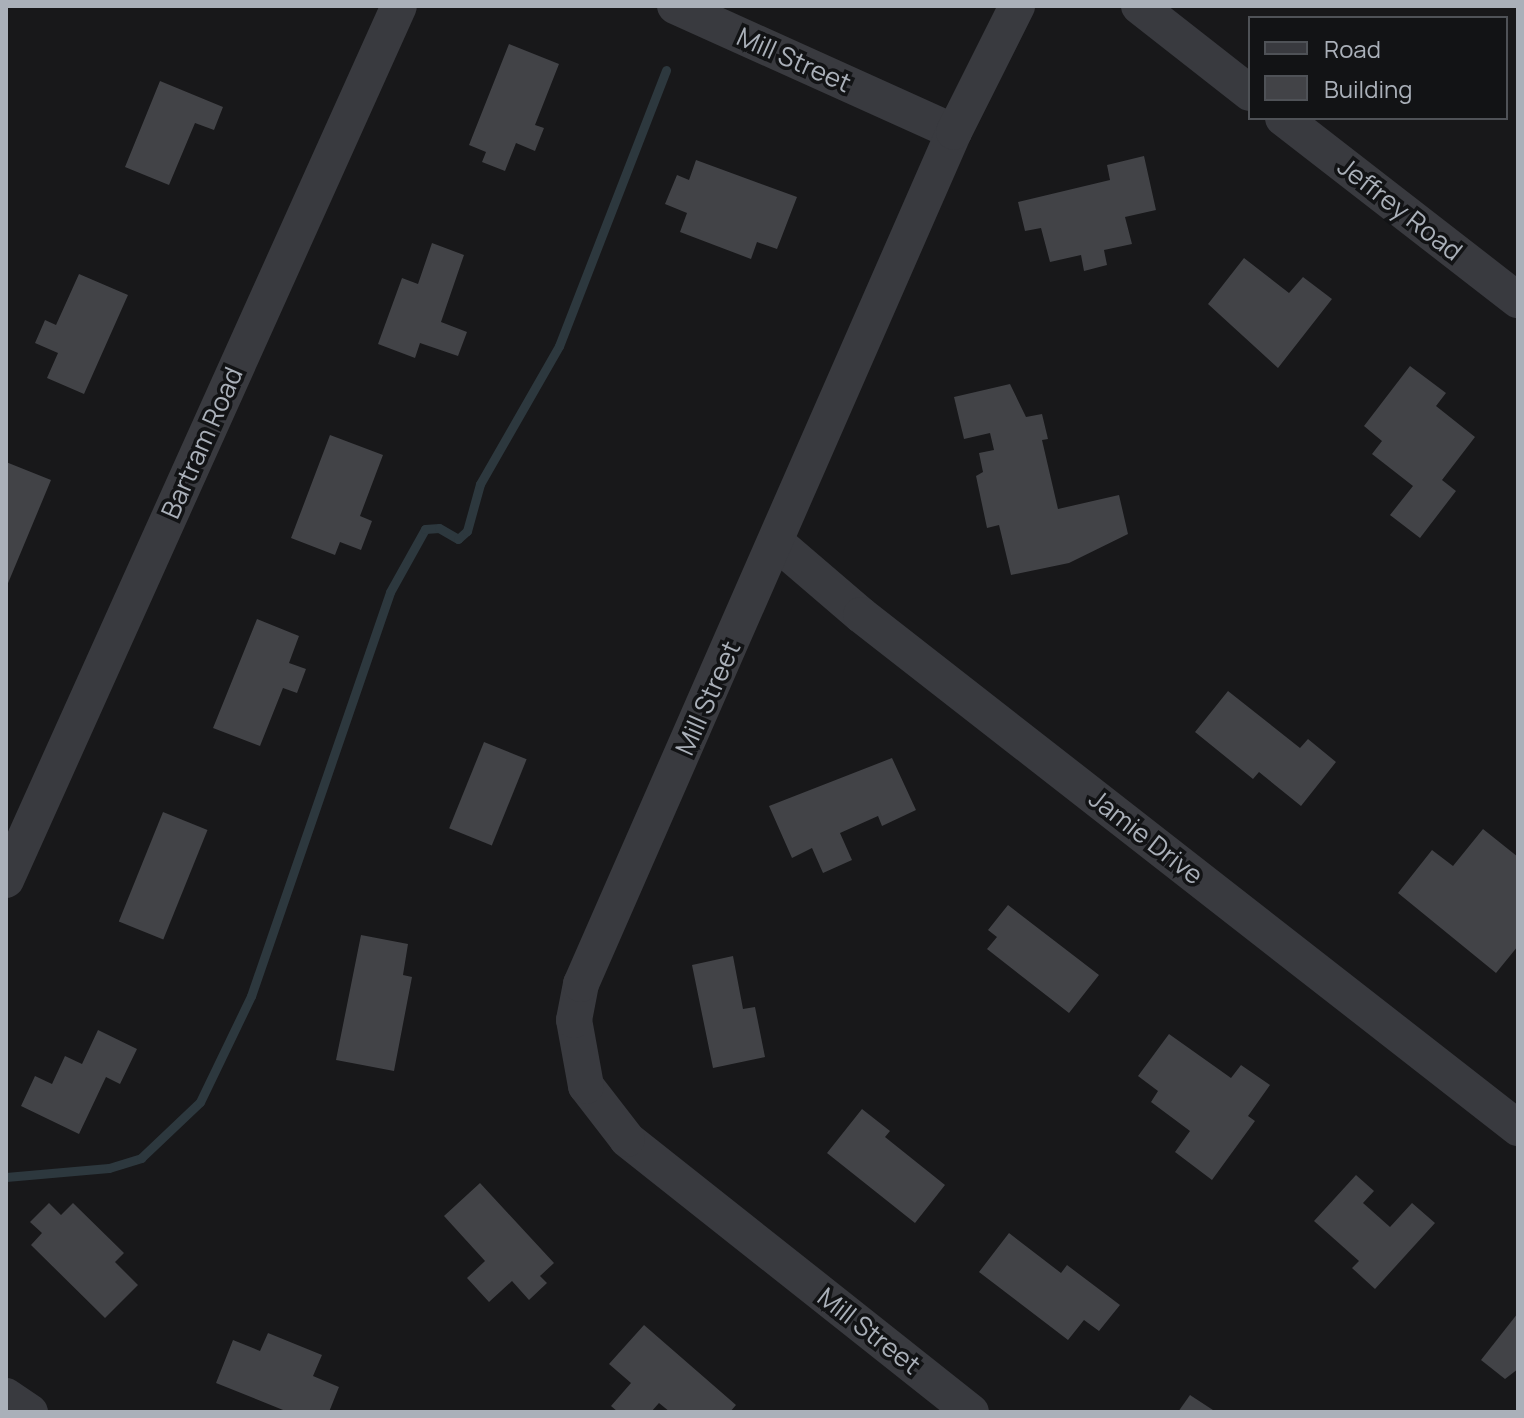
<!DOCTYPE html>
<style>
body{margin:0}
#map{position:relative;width:1524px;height:1418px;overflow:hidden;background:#18181a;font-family:Manrope,sans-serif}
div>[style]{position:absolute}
.stream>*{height:9px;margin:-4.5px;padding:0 4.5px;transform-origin:4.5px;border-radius:4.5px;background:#2d383e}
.building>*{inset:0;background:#424347;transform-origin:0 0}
.minor>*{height:36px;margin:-18px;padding:0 18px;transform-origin:18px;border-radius:18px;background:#393a3f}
span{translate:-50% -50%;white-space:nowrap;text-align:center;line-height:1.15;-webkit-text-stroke:7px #121315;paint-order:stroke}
.street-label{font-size:26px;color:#aab0b9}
.frame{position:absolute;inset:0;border:8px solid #aab0b9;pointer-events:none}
.legend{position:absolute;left:1248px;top:16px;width:260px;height:104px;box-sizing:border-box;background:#121315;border:2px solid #4f5257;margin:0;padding:10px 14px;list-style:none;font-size:24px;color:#aab0b9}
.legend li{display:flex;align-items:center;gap:16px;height:40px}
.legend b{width:40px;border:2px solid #4f5257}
</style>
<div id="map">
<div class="stream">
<div style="left:6px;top:1177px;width:103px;rotate:-5deg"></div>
<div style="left:109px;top:1168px;width:34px;rotate:-17deg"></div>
<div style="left:141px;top:1158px;width:81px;rotate:-43.5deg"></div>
<div style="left:200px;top:1102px;width:118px;rotate:-64.3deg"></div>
<div style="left:251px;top:996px;width:427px;rotate:-71deg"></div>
<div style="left:390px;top:592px;width:72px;rotate:-60.9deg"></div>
<div style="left:425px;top:529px;width:14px;rotate:-4deg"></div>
<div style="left:439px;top:528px;width:22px;rotate:30deg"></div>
<div style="left:458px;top:539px;width:12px;rotate:-42deg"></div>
<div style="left:467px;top:531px;width:49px;rotate:-74.5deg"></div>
<div style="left:480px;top:484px;width:159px;rotate:-60.2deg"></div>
<div style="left:559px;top:346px;width:296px;rotate:-68.8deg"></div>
</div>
<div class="building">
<div style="clip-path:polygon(509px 44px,559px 64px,535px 125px,544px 128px,535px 151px,516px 143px,505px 171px,482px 162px,486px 152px,469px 145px)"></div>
<div style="clip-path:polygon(160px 81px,223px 107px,214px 130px,195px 123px,169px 185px,125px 167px)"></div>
<div style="clip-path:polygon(1144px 156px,1156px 210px,1125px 217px,1132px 244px,1104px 250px,1107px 265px,1084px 271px,1081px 255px,1050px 262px,1041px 228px,1025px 231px,1018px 202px,1110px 180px,1107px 165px)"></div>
<div style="clip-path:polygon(696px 160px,797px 197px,777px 249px,757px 242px,751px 259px,680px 232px,687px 213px,665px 204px,677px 175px,689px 180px)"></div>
<div style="clip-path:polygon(432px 243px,464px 255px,441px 322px,467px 332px,458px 356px,420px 343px,415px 358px,378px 344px,402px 278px,418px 284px)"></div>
<div style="clip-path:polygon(1244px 258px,1289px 293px,1303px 277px,1332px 299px,1278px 368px,1208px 304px)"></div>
<div style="clip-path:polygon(79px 274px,128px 295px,84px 394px,47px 378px,58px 353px,35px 343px,45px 320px,56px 325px)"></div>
<div style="clip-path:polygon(1410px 366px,1446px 393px,1436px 406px,1475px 437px,1442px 480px,1456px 491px,1420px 538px,1390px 515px,1413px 486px,1372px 454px,1382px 441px,1364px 426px)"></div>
<div style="clip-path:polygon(1010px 384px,1026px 417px,1042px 414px,1048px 439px,1042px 440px,1058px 509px,1119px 495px,1128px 534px,1069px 563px,1011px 575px,999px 525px,987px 528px,976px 476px,983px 472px,979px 453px,994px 450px,990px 433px,964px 439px,954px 397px)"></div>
<div style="clip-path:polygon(330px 435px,383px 455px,360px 516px,372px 521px,361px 550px,340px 542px,335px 555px,291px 538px)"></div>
<div style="clip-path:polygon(6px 462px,51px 480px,6px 588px)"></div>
<div style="clip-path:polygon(257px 619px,299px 636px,289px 663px,306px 669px,297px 693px,283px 688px,260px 746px,213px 728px)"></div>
<div style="clip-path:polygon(1228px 691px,1300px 748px,1308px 739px,1336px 762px,1301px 806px,1259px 772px,1253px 779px,1195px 732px)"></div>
<div style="left:484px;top:742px;width:46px;height:93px;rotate:22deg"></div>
<div style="clip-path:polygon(892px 758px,916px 810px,882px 826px,878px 816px,840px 833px,852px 860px,823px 873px,812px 848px,792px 858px,769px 806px)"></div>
<div style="left:163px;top:812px;width:48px;height:118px;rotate:22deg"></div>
<div style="clip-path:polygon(1483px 829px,1518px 857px,1518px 946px,1496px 973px,1398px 893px,1432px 850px,1453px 866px)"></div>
<div style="clip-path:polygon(1008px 905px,1099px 975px,1069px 1013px,987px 949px,997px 937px,988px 930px)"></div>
<div style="clip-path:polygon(361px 935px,408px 944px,403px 975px,412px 977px,394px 1071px,336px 1060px)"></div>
<div style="clip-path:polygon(733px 956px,743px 1009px,755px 1007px,765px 1057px,713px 1068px,692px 965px)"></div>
<div style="clip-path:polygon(98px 1030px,137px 1049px,120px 1084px,106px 1077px,79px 1134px,21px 1106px,35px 1076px,52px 1084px,65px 1056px,82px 1064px)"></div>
<div style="clip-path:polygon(1169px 1034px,1231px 1078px,1241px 1065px,1270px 1085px,1248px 1116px,1255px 1121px,1212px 1180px,1175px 1152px,1190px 1131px,1151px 1102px,1158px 1091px,1138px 1076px)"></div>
<div style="clip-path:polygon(862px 1109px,890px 1131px,885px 1137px,945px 1185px,915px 1223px,827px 1153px)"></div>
<div style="clip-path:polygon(1356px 1175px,1374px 1191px,1363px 1203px,1390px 1227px,1412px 1203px,1435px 1223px,1375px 1289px,1352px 1268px,1359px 1261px,1314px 1221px)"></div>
<div style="clip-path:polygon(480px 1183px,554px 1263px,540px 1276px,547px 1283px,529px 1300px,512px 1281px,489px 1302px,467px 1278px,485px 1261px,444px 1216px)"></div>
<div style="clip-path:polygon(49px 1203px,61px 1215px,73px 1203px,124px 1253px,115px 1262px,138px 1285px,105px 1318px,31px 1245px,42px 1233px,30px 1222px)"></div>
<div style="clip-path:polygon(1009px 1233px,1061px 1273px,1067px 1265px,1120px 1305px,1099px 1331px,1084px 1320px,1068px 1340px,979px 1272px)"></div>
<div style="clip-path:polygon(1518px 1313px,1518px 1369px,1505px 1379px,1481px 1360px)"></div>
<div style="clip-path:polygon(644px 1325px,736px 1405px,730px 1412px,670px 1412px,659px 1403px,651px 1412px,618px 1412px,611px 1406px,631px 1383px,609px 1364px)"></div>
<div style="clip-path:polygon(268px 1333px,322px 1355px,313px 1376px,339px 1387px,329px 1412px,288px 1412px,216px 1383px,233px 1340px,260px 1351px)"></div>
<div style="clip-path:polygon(1190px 1395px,1216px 1412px,1178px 1412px)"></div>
</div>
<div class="minor">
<div style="left:675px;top:6px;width:306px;rotate:24.3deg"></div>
<div style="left:1139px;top:6px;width:141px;rotate:38.1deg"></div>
<div style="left:1283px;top:118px;width:297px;rotate:37.8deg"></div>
<div style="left:777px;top:543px;width:111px;rotate:40.6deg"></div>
<div style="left:861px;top:615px;width:834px;rotate:37.98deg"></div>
<div style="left:6px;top:880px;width:958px;rotate:-65.79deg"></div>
<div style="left:6px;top:1396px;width:29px;rotate:34deg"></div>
<div style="left:971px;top:1412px;width:439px;rotate:-141.6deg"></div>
<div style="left:627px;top:1139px;width:67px;rotate:-127.7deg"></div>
<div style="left:586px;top:1086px;width:67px;rotate:-100.3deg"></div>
<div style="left:574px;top:1020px;width:37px;rotate:-79deg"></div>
<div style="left:581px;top:984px;width:930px;rotate:-66.36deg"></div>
<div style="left:954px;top:132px;width:141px;rotate:-63.4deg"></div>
</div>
<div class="street-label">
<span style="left:794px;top:60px;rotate:24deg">Mill Street</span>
<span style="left:1400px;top:209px;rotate:38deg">Jeffrey Road</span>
<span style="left:202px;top:443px;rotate:-66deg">Bartram Road</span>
<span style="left:708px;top:698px;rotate:-66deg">Mill Street</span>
<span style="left:1146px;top:837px;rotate:38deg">Jamie Drive</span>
<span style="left:869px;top:1331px;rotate:38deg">Mill Street</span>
</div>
<div class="frame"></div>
<ul class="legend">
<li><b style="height:10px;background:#393a3f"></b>Road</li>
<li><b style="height:22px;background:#424347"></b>Building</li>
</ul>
</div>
